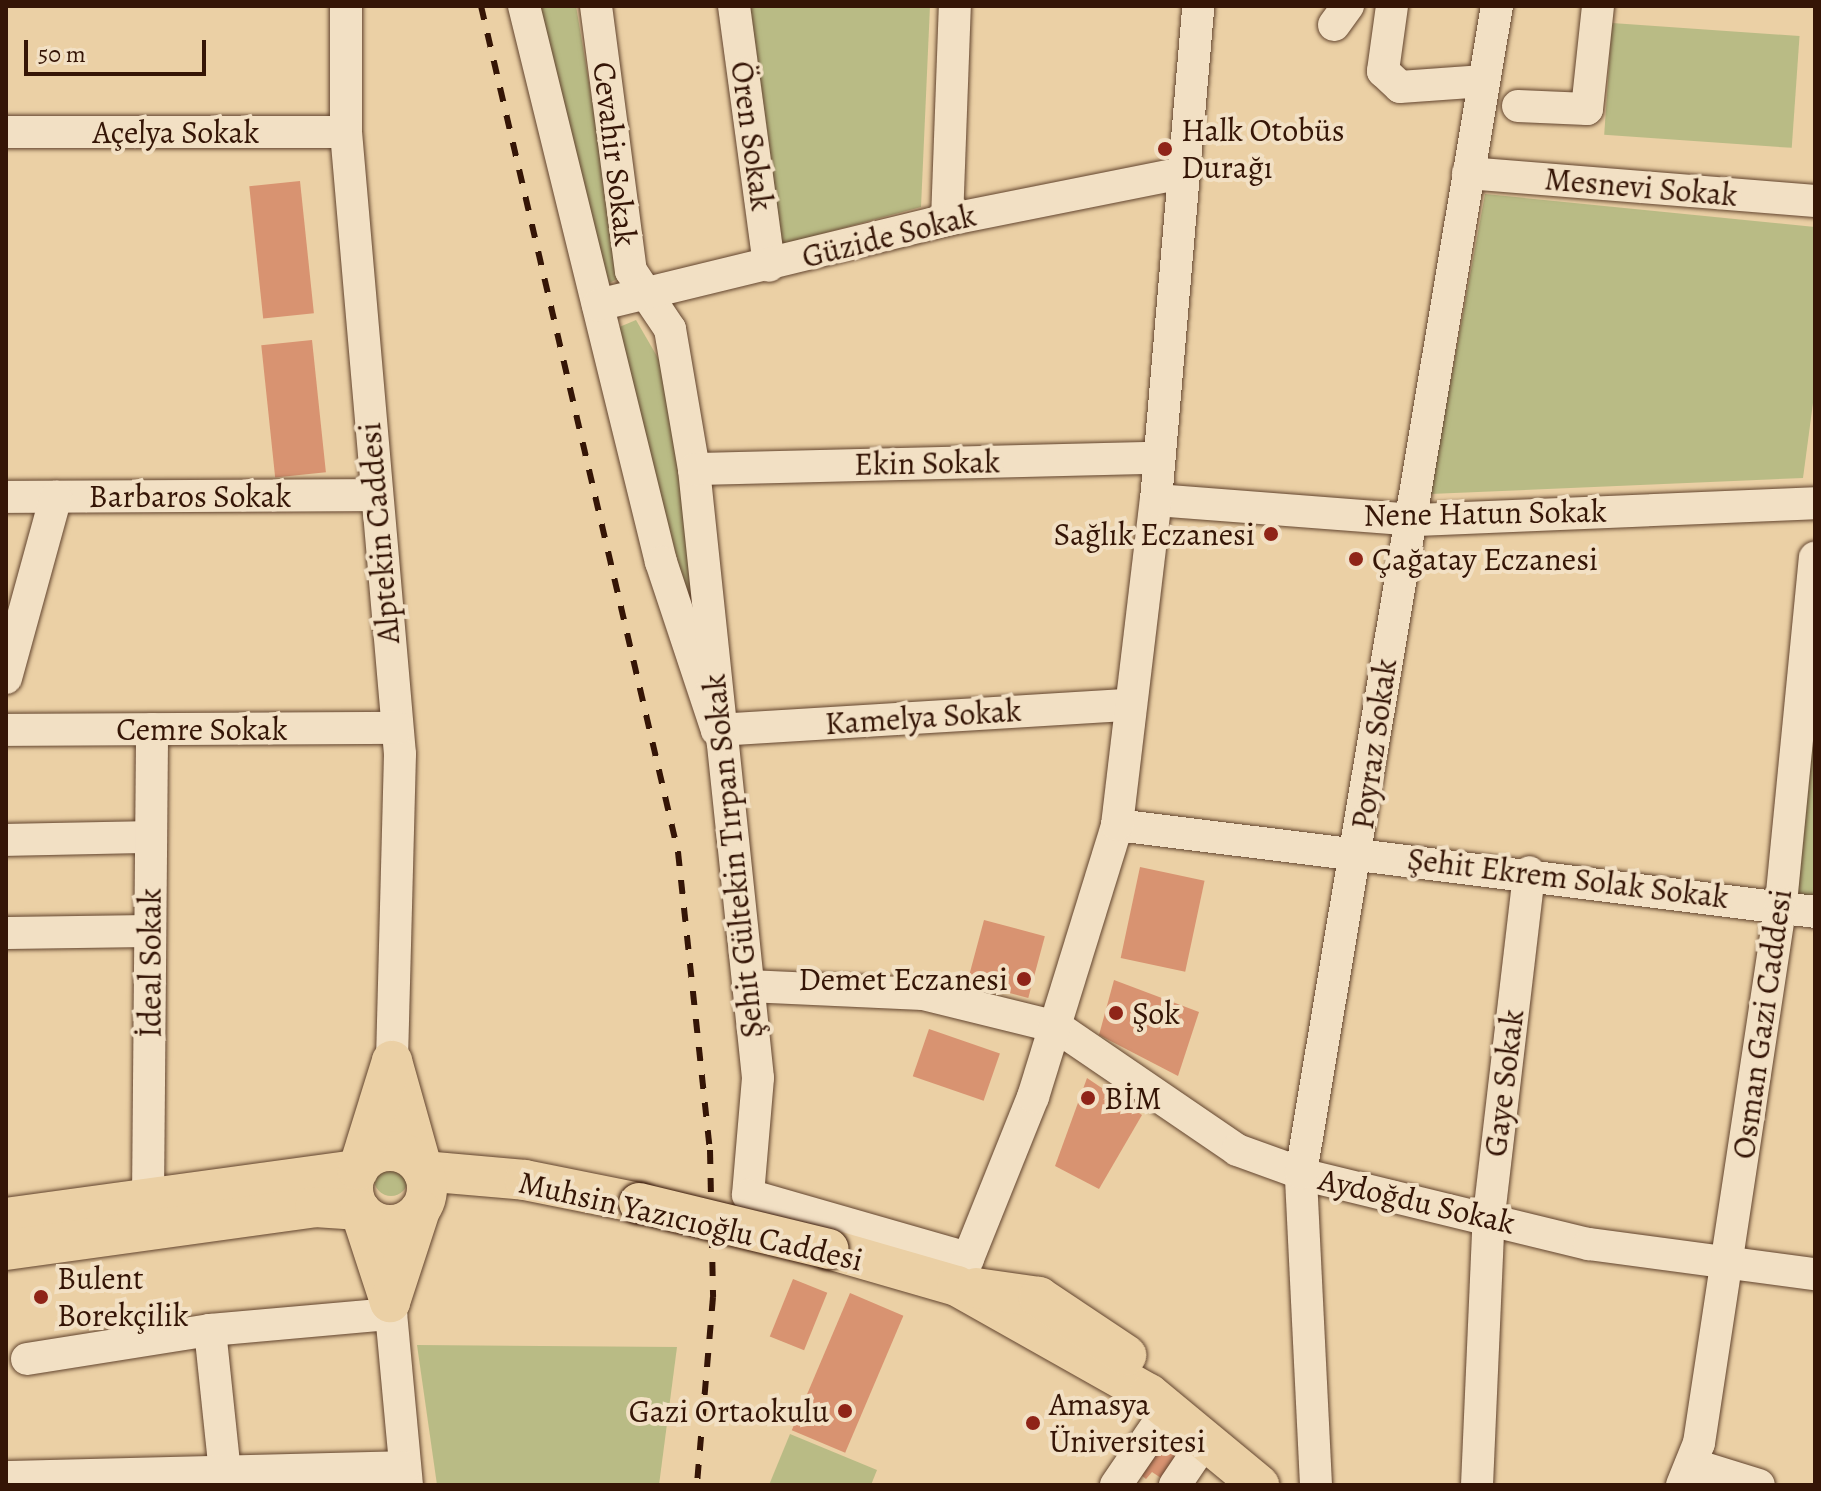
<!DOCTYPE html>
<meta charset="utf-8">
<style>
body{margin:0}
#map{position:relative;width:1821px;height:1491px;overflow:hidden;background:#ebd0a5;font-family:Alegreya,serif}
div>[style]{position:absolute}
.green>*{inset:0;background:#b9bb85;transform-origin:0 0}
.round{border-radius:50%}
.building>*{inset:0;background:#d89371;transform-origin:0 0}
.roads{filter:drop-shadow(0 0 2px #62442e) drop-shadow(0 0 2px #62442e)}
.minor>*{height:32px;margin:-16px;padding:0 16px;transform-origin:16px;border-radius:16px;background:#f2e0c4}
.major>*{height:40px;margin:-20px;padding:0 20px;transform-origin:20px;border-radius:20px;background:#ebd0a5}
.major>.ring{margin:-20px;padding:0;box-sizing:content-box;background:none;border:40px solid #ebd0a5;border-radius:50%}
.rail>*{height:6px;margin-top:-3px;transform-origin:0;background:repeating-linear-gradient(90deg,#351506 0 14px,transparent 0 28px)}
.bridges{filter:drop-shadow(0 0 2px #351506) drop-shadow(0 0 2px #351506)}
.major-bridge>*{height:40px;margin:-20px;padding:0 20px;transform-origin:20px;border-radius:20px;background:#ebd0a5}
.dots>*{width:22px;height:22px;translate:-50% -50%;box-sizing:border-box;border:4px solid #f2e0c4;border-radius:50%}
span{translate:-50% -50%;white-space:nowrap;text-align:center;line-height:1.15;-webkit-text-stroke:8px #f2e0c4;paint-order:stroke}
.poi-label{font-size:32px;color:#351506}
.left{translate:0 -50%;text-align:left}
.right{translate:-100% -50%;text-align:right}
.street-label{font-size:32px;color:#351506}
.frame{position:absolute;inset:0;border:8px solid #351506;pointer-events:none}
.scale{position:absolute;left:24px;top:40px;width:182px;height:36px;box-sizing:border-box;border:4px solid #351506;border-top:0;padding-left:10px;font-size:24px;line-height:28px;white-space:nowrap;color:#351506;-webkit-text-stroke:6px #f2e0c4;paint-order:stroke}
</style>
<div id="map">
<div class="green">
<div style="clip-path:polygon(536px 6px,576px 6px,622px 277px,609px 283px)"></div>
<div style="clip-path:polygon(749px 6px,930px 6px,921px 207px,780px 245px)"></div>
<div style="left:1612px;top:23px;width:188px;height:112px;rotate:4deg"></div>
<div style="clip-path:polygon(1485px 194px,1815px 227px,1815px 388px,1803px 478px,1430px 494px)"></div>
<div style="clip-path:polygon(636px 320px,673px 384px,709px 681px,617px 328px)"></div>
<div style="clip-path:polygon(1815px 709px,1815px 899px,1794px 894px)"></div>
<div class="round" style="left:374px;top:1162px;width:34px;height:34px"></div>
<div style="clip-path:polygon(417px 1345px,677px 1347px,659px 1485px,437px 1485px)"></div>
<div style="clip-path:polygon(790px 1434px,877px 1470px,871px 1485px,769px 1485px)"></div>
</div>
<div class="building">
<div style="left:300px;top:181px;width:133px;height:51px;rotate:84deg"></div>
<div style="left:312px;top:340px;width:133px;height:51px;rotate:84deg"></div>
<div style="left:1140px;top:867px;width:66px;height:93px;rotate:12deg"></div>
<div style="left:984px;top:920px;width:63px;height:64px;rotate:15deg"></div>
<div style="clip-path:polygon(1114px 980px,1199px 1012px,1178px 1076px,1099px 1035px)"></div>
<div style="left:929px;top:1029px;width:75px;height:50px;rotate:19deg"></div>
<div style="clip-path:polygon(1087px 1078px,1142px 1115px,1099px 1189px,1055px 1166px)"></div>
<div style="left:793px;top:1279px;width:37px;height:62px;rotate:22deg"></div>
<div style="left:850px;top:1293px;width:58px;height:149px;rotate:23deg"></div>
<div style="clip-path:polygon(1165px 1436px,1180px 1459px,1167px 1482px,1152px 1472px,1146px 1479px,1132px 1468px)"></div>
</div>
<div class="roads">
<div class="minor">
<div style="left:346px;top:6px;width:126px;rotate:90deg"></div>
<div style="left:346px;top:132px;width:624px;rotate:85.04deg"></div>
<div style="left:400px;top:754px;width:307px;rotate:91.5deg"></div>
<div style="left:524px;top:6px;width:573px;rotate:76.16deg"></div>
<div style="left:661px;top:562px;width:177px;rotate:71.6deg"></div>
<div style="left:717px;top:730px;width:413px;rotate:-3.5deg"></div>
<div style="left:596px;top:6px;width:267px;rotate:82.5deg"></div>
<div style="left:631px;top:271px;width:70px;rotate:56.1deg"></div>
<div style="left:670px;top:329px;width:142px;rotate:80.3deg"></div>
<div style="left:694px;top:469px;width:612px;rotate:84deg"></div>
<div style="left:758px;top:1078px;width:117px;rotate:94.9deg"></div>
<div style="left:748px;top:1195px;width:229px;rotate:16deg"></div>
<div style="left:734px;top:6px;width:262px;rotate:82.3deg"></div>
<div style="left:1392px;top:6px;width:66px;rotate:97.9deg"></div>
<div style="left:1383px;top:71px;width:23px;rotate:43deg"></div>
<div style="left:1400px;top:87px;width:84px;rotate:-4.1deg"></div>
<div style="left:1334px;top:25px;width:24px;rotate:-54deg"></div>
<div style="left:1518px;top:106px;width:69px;rotate:2.5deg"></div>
<div style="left:1587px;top:109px;width:104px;rotate:-83.9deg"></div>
<div style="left:6px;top:132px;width:340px"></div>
<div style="left:1468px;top:173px;width:348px;rotate:4.6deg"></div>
<div style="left:947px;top:220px;width:214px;rotate:-87.9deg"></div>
<div style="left:598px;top:305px;width:359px;rotate:-13.7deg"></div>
<div style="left:947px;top:220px;width:240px;rotate:-11.3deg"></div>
<div style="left:694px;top:469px;width:465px;rotate:-1.4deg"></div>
<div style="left:6px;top:497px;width:369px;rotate:-0.3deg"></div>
<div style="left:1156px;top:500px;width:262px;rotate:4.4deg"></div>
<div style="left:1417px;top:520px;width:398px;rotate:-2.4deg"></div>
<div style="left:6px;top:678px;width:188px;rotate:-74.6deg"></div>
<div style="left:6px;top:730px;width:391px;rotate:-0.3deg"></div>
<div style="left:1117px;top:825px;width:703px;rotate:7.1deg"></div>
<div style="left:6px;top:840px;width:145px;rotate:-1.2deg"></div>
<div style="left:6px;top:933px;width:144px;rotate:-0.8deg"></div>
<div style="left:748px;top:986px;width:175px;rotate:2.6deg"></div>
<div style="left:923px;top:994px;width:138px;rotate:13.8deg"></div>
<div style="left:1057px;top:1027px;width:218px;rotate:34.3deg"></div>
<div style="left:1237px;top:1150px;width:77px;rotate:19.9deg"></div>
<div style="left:1309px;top:1176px;width:288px;rotate:13.7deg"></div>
<div style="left:1589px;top:1244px;width:228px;rotate:7.6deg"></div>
<div style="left:148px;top:1198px;width:469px;rotate:-89.5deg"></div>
<div style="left:961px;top:1276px;width:193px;rotate:-68.1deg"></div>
<div style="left:1033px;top:1097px;width:285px;rotate:-72.8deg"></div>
<div style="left:1117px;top:825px;width:327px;rotate:-83.2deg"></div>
<div style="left:1156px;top:500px;width:496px;rotate:-85.1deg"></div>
<div style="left:390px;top:1302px;width:184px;rotate:84.7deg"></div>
<div style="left:210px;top:1330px;width:143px;rotate:84deg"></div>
<div style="left:27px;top:1359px;width:185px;rotate:-9deg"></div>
<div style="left:210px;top:1330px;width:182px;rotate:-5.1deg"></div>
<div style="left:1691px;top:1464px;width:71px;rotate:17.2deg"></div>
<div style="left:6px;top:1477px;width:399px;rotate:-1.4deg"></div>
<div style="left:1116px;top:1485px;width:92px;rotate:-55.6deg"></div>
<div style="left:1175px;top:1485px;width:55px;rotate:-56deg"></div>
<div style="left:1316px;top:1485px;width:312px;rotate:-92.8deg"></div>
<div style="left:1301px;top:1173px;width:1183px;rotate:-80.47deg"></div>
<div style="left:1477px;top:1485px;width:270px;rotate:-87.5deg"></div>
<div style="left:1489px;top:1215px;width:345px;rotate:-83.3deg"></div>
<div style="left:1682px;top:1485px;width:45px;rotate:-68deg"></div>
<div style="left:1699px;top:1443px;width:546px;rotate:-81.37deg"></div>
<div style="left:1781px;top:903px;width:347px;rotate:-84.4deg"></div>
</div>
<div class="major">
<div style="left:392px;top:1061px;width:114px;rotate:74.3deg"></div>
<div style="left:423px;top:1171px;width:102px;rotate:5deg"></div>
<div style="left:525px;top:1180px;width:116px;rotate:11.4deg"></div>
<div class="ring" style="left:353px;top:1151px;width:34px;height:34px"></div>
<div style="left:6px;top:1218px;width:355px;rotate:-7.8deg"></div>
<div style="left:358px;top:1170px;width:114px;rotate:-72.7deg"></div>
<div style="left:829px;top:1249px;width:133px;rotate:16.1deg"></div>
<div style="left:957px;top:1286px;width:220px;rotate:29.4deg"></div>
<div style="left:1149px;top:1394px;width:143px;rotate:39.6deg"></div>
<div style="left:6px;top:1250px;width:312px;rotate:-7.9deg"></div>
<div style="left:315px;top:1207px;width:45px;rotate:3.8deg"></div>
<div style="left:360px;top:1210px;width:97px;rotate:71.9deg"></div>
<div style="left:976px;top:1288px;width:64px;rotate:8.1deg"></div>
<div style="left:1039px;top:1297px;width:105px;rotate:33.7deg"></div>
<div style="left:390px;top:1302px;width:97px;rotate:-71.9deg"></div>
</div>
</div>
<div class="rail">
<div style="left:481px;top:6px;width:869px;rotate:76.89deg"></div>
<div style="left:678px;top:852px;width:300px;rotate:83.9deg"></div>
<div style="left:710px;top:1150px;width:147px;rotate:88.8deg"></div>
<div style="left:713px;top:1297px;width:189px;rotate:94.9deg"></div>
</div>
<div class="bridges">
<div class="major-bridge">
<div style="left:639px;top:1203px;width:195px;rotate:13.6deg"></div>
</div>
</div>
<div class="dots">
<div style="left:1165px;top:149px;background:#8f2418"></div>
<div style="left:1271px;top:534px;background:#8f2418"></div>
<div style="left:1356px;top:559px;background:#8f2418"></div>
<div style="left:1024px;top:979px;background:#8f2418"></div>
<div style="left:1116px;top:1013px;background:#8f2418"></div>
<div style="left:1088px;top:1098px;background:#8f2418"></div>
<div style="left:41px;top:1297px;background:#8f2418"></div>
<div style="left:845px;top:1411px;background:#8f2418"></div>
<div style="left:1033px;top:1423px;background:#8f2418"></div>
</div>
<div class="poi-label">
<span class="left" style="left:1181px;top:149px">Halk Otobüs<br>Durağı</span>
<span class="right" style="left:1255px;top:534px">Sağlık Eczanesi</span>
<span class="left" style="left:1372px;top:559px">Çağatay Eczanesi</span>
<span class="right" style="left:1008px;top:979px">Demet Eczanesi</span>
<span class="left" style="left:1132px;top:1013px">Şok</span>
<span class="left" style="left:1104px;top:1098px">BİM</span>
<span class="left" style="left:57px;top:1297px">Bulent<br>Borekçilik</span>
<span class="left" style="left:1049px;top:1423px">Amasya<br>Üniversitesi</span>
<span class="right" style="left:829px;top:1411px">Gazi Ortaokulu</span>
</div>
<div class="street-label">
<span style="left:176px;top:132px">Açelya Sokak</span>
<span style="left:752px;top:136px;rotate:82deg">Ören Sokak</span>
<span style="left:615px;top:154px;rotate:83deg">Cevahir Sokak</span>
<span style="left:1641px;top:187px;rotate:5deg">Mesnevi Sokak</span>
<span style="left:889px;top:236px;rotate:-14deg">Güzide Sokak</span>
<span style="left:927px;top:463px;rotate:-1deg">Ekin Sokak</span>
<span style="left:190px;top:496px">Barbaros Sokak</span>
<span style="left:1485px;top:513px;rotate:-1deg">Nene Hatun Sokak</span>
<span style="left:379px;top:533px;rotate:-95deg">Alptekin Caddesi</span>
<span style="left:923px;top:717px;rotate:-4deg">Kamelya Sokak</span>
<span style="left:202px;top:729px">Cemre Sokak</span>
<span style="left:1374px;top:744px;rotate:-82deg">Poyraz Sokak</span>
<span style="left:733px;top:856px;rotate:-96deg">Şehit Gültekin Tırpan Sokak</span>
<span style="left:1568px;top:878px;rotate:7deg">Şehit Ekrem Solak Sokak</span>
<span style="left:150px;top:963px;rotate:-90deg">İdeal Sokak</span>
<span style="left:1762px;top:1024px;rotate:-82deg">Osman Gazi Caddesi</span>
<span style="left:1504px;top:1083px;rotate:-83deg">Gaye Sokak</span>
<span style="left:1417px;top:1201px;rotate:13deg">Aydoğdu Sokak</span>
<span style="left:691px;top:1221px;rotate:13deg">Muhsin Yazıcıoğlu Caddesi</span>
</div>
<div class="frame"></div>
<div class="scale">50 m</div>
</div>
